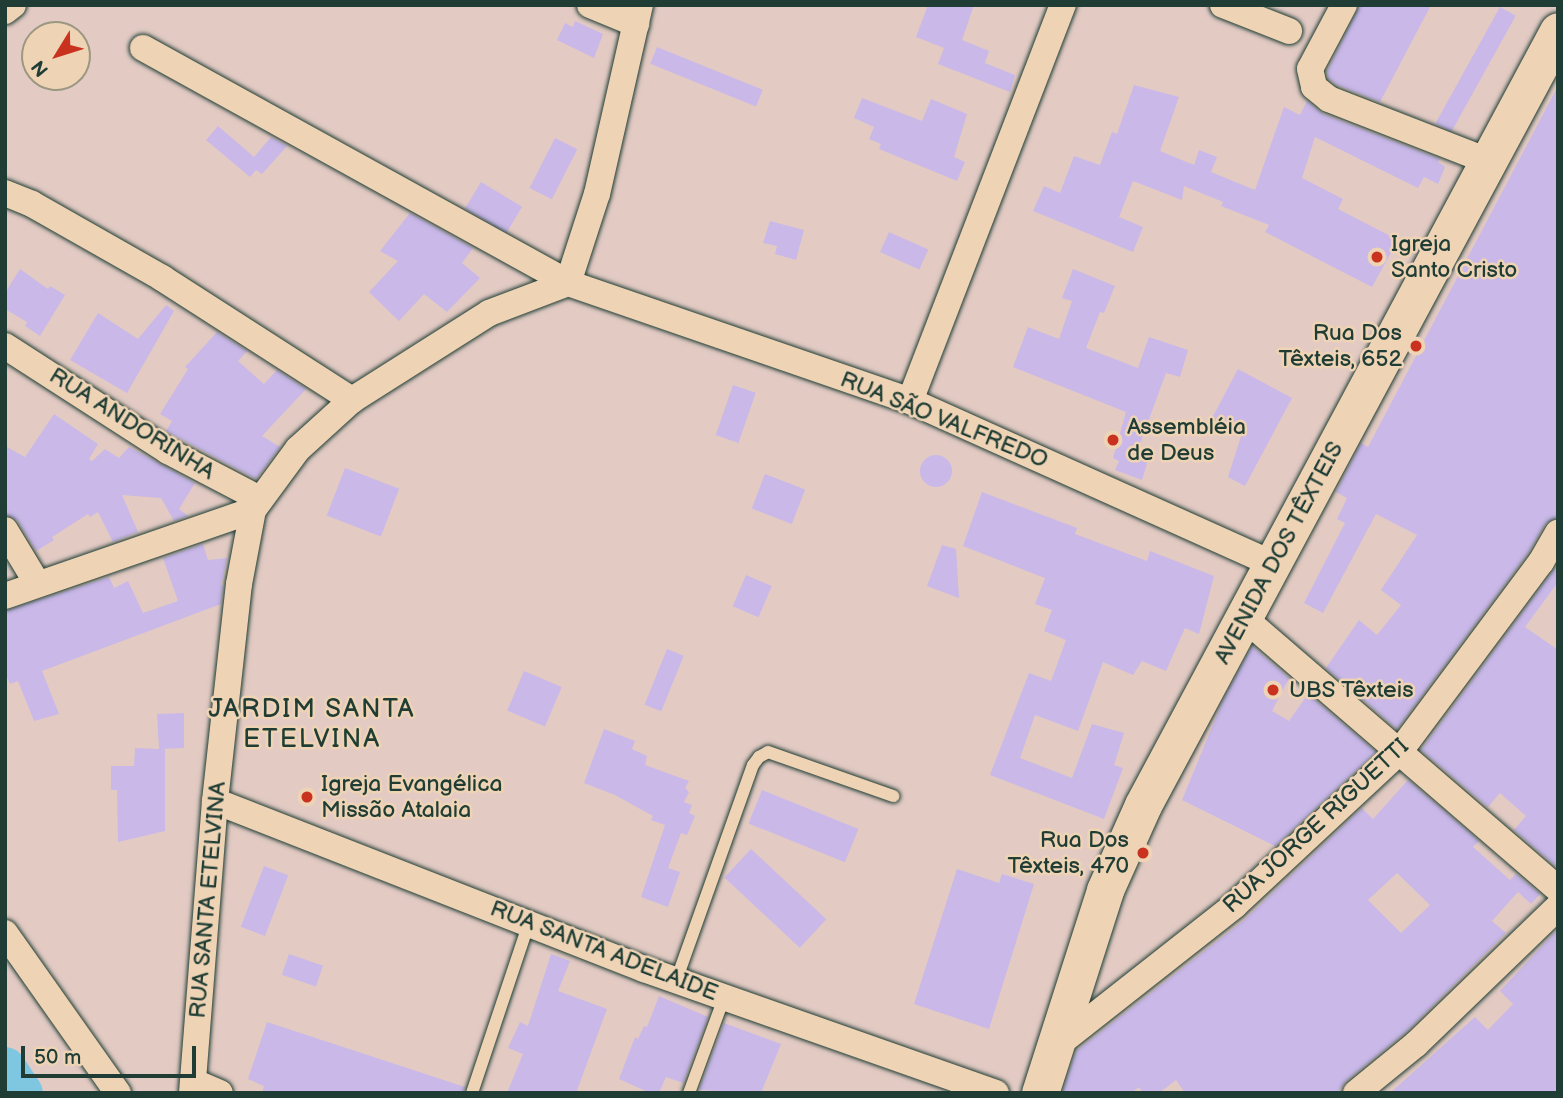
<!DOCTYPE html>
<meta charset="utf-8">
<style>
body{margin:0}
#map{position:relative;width:1563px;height:1098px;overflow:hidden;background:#e3cbc4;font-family:"Balsamiq Sans",sans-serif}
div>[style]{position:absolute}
.river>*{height:42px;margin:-21px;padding:0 21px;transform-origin:21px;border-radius:21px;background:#7fc6e0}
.building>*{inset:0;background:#c9b8e8;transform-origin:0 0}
.round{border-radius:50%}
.roads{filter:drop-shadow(0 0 2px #1f3d34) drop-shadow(0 0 2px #1f3d34)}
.service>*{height:12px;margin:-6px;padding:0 6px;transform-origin:6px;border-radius:6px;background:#eed3b5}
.minor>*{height:26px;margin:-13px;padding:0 13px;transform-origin:13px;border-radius:13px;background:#eed3b5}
.secondary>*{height:37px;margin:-18.5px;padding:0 18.5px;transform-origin:18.5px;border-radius:18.5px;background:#eed3b5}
.dots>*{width:19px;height:19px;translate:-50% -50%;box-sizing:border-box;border:4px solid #eed3b5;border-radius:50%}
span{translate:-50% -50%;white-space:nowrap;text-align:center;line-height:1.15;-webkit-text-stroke:5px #eed3b5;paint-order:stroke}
.poi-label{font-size:23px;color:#1f3d34}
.left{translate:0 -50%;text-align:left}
.right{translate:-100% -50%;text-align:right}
.street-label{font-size:23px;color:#1f3d34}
.quarter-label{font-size:26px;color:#1f3d34;letter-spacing:2px}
.frame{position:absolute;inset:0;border:7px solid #1f3d34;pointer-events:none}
.north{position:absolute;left:21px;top:21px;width:70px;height:70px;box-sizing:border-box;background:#eed3b5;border:2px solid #9b9781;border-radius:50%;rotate:232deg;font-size:19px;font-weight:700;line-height:28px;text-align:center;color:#1f3d34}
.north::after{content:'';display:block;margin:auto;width:24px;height:32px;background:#c8321e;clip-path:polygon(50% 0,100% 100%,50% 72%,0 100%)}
.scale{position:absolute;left:21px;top:1046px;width:175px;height:32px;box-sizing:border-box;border:4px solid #1f3d34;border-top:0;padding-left:9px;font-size:21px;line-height:24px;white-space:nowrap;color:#1f3d34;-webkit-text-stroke:5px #eed3b5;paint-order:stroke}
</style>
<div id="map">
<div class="river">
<div style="left:5px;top:1068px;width:30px;rotate:56deg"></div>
</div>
<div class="building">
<div style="clip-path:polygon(928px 5px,974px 5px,962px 40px,989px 51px,985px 63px,1015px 75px,1010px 92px,938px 64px,944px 48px,916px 37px)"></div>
<div style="clip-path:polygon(1360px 5px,1431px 5px,1380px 102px,1337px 85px,1328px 78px,1327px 71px)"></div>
<div style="left:1500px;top:7px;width:18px;height:133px;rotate:29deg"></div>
<div style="clip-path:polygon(575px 21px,603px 34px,594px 58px,557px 40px,565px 23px,573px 27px)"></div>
<div style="left:657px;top:47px;width:114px;height:18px;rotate:22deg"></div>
<div style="clip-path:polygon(1134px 85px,1179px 97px,1160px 151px,1194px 165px,1199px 150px,1217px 157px,1211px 172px,1255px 190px,1284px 107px,1300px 115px,1307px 101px,1323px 114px,1440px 159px,1438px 162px,1445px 167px,1438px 184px,1424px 177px,1418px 188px,1315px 137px,1302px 178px,1343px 199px,1338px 209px,1398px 240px,1372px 287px,1265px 232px,1269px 225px,1221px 206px,1223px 202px,1184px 186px,1182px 200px,1133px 181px,1119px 217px,1143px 227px,1133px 252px,1033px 211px,1044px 186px,1060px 193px,1074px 156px,1100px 165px,1112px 132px,1117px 134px)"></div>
<div style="clip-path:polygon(1558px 86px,1558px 516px,1545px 524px,1528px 553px,1397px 729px,1326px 668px,1359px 620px,1377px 635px,1401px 605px,1381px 590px,1417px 535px,1376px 514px,1323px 613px,1304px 603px,1345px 523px,1337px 519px,1347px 498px,1336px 492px,1361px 443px,1368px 447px)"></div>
<div style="clip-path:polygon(862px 98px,922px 121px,931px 99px,967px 114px,954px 157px,965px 162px,957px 181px,879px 149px,881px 144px,869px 139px,874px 127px,854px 118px)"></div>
<div style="clip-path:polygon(218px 126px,254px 157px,271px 137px,287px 146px,262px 174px,256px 170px,250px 177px,206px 140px)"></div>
<div style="left:555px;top:138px;width:25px;height:56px;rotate:27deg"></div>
<div style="left:481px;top:182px;width:48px;height:31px;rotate:31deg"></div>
<div style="clip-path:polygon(410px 213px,473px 248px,462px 263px,480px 278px,447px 312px,424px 294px,399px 321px,369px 292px,398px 261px,380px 251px)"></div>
<div style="clip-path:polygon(770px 221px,804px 230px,796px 260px,775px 254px,777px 246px,763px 243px)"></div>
<div style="left:889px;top:232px;width:43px;height:22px;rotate:24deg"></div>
<div style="clip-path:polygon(20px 269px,48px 289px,50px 286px,65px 295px,40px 336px,25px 326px,27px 322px,5px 309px,5px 293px)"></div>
<div style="clip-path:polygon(1073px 269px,1115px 286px,1104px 313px,1100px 312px,1086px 348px,1138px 368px,1149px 337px,1188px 350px,1180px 377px,1166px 373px,1137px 452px,1149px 457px,1142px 480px,1115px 470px,1119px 461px,1113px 458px,1126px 412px,1013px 367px,1028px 327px,1059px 339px,1072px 301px,1062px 298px)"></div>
<div style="clip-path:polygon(166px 305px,174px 311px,127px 393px,70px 360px,98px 313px,138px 339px)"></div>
<div style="clip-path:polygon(217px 332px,247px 351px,238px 361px,264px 384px,277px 370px,306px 389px,262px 436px,280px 447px,256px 479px,166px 431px,172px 421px,160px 414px,188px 369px,185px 367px)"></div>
<div style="clip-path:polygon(1238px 369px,1292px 398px,1245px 486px,1228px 477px,1243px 430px,1211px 420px)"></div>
<div style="left:733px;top:385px;width:24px;height:53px;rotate:19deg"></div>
<div style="clip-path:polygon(54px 414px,98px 444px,89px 459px,92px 461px,105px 449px,119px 458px,129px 447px,195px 483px,179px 509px,188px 516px,174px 521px,161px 498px,122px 495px,138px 532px,113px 542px,98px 512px,90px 517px,88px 514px,52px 537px,54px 540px,36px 551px,18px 521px,5px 514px,5px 446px,25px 457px)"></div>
<div class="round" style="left:920px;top:455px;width:32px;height:32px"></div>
<div style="left:345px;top:468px;width:58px;height:51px;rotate:21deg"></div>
<div style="left:765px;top:474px;width:43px;height:37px;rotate:21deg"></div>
<div style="clip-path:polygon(982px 492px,1077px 528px,1075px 534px,1147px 561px,1150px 551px,1214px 576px,1199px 634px,1185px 628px,1166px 671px,1142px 661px,1133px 675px,1103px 662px,1078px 731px,1035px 715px,1020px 758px,1072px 778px,1092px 724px,1124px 733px,1114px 765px,1123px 768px,1104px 819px,990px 775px,1029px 673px,1051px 681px,1066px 640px,1044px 631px,1052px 610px,1035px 604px,1045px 578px,963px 546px)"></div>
<div style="clip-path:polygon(203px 544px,208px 560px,227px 558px,221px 586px,205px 592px,223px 585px,221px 604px,42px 671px,59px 714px,34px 721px,18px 681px,10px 684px,5px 673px,5px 611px,109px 577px,114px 588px,128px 581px,143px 613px,178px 601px,163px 558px)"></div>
<div style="clip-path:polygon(942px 545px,956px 549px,959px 598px,927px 586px)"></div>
<div style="clip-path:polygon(1558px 564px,1558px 582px,1525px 627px,1558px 650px,1558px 868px,1514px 830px,1526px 816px,1500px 793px,1488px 807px,1421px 750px)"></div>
<div style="left:746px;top:575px;width:28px;height:34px;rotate:23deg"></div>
<div style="clip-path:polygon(1252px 646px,1289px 678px,1272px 711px,1289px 721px,1308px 694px,1376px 752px,1275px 846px,1182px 800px,1224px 698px)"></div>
<div style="left:667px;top:649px;width:18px;height:60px;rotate:22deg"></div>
<div style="left:524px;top:671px;width:41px;height:43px;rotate:23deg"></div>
<div style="clip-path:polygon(184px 713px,184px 748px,160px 749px,165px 749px,165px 831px,118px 842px,117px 790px,111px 790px,111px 766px,134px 766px,135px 748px,159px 749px,157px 714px)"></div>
<div style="clip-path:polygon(604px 729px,635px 741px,632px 749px,647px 756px,645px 765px,689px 781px,685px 788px,689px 792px,684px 802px,692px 805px,689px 813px,695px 816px,687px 835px,681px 833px,668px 868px,680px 872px,668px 907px,641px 897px,665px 825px,651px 820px,653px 816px,615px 795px,584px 783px)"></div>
<div style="clip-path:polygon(evenodd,1408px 780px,1479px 841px,1473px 847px,1510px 880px,1516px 874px,1540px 894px,1531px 904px,1518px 892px,1492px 921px,1506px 933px,1406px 1032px,1346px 1081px,1337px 1093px,1185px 1093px,1176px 1080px,1159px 1093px,1143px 1093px,1139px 1087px,1131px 1093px,1062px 1093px,1076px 1051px,1243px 921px,1362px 808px,1373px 819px,1408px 780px,1397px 873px,1430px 905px,1401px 933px,1368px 900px,1397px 873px)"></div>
<div style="left:762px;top:790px;width:104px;height:36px;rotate:22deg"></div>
<div style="left:751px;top:849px;width:103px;height:39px;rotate:43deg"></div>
<div style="left:264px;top:866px;width:26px;height:65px;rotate:21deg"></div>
<div style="clip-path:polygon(957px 869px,999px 883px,1002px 874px,1034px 884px,989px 1029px,914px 1004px)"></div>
<div style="clip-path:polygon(1558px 929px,1558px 1093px,1390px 1093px,1475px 1017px,1488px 1030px,1513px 1004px,1500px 991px)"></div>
<div style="left:289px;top:954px;width:36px;height:22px;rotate:19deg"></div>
<div style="clip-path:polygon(551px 954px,570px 961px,558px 991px,607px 1009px,576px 1093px,507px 1093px,523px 1054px,508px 1048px,520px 1022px,528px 1026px)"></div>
<div style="clip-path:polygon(659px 996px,708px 1017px,683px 1083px,666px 1077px,659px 1093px,650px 1093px,619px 1079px,635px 1037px,638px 1039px,644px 1026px,647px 1027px)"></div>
<div style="clip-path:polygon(267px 1022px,465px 1087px,463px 1093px,262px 1093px,264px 1086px,248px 1079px)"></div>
<div style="clip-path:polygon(724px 1023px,781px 1044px,761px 1093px,699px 1090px)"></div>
</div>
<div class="roads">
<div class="service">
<div style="left:676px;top:981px;width:229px;rotate:-70.4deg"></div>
<div style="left:753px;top:765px;width:10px;rotate:-53deg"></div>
<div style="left:759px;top:757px;width:10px;rotate:-29deg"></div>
<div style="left:768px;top:752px;width:133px;rotate:19.4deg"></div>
<div style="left:472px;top:1093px;width:179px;rotate:-71.5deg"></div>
<div style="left:689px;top:1093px;width:101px;rotate:-69.8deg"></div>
</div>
<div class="minor">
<div style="left:590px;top:5px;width:50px;rotate:22.4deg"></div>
<div style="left:1223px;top:5px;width:71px;rotate:21.5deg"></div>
<div style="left:1344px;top:5px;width:72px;rotate:118deg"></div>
<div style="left:1310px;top:69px;width:18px;rotate:77deg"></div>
<div style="left:1314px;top:87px;width:19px;rotate:39deg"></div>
<div style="left:1329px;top:99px;width:171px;rotate:21.3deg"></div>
<div style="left:5px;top:11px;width:10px;rotate:-37deg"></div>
<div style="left:143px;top:48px;width:486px;rotate:28.9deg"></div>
<div style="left:568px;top:283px;width:362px;rotate:19deg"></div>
<div style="left:910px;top:401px;width:398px;rotate:24.2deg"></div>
<div style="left:5px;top:193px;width:29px;rotate:22deg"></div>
<div style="left:32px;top:204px;width:150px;rotate:29.6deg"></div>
<div style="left:162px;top:278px;width:226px;rotate:32.7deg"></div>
<div style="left:568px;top:283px;width:94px;rotate:-72deg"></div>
<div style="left:597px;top:194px;width:194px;rotate:-77.2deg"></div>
<div style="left:5px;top:346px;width:194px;rotate:32.8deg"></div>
<div style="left:168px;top:451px;width:104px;rotate:27.6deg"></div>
<div style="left:910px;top:401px;width:425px;rotate:-68.9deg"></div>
<div style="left:5px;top:530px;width:62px;rotate:58.9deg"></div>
<div style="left:5px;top:596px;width:262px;rotate:-19.1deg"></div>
<div style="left:1244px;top:618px;width:415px;rotate:40.8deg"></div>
<div style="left:215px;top:801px;width:461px;rotate:21.4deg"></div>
<div style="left:644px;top:969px;width:373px;rotate:19.4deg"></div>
<div style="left:5px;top:933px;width:196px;rotate:54.8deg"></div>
<div style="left:1056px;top:1046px;width:228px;rotate:-38.2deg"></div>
<div style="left:1235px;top:905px;width:226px;rotate:-43deg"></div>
<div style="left:1400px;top:751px;width:236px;rotate:-53.3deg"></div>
<div style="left:1541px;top:562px;width:34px;rotate:-60deg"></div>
<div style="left:194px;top:1082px;width:28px;rotate:23deg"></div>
<div style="left:192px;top:1093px;width:293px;rotate:-85.5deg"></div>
<div style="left:215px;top:801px;width:218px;rotate:-83.7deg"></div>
<div style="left:239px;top:584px;width:75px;rotate:-79.3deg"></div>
<div style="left:253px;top:510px;width:76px;rotate:-53.6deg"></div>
<div style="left:298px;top:449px;width:73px;rotate:-42.2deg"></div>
<div style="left:352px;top:400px;width:162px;rotate:-32.4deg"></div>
<div style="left:489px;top:313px;width:85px;rotate:-20.8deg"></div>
<div style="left:1356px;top:1093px;width:77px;rotate:-39.2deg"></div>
<div style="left:1416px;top:1044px;width:197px;rotate:-44deg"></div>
</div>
<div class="secondary">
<div style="left:1040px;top:1093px;width:213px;rotate:-72.2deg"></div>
<div style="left:1105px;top:890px;width:93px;rotate:-65.9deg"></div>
<div style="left:1143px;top:805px;width:878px;rotate:-61.8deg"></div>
</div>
</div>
<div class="dots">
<div style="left:1377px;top:257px;background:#c8321e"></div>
<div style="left:1416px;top:346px;background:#c8321e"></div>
<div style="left:1113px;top:440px;background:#c8321e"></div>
<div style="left:1273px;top:690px;background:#c8321e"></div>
<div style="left:307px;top:797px;background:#c8321e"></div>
<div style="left:1143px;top:853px;background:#c8321e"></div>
</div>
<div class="poi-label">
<span class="left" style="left:1391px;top:257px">Igreja<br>Santo Cristo</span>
<span class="right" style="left:1402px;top:346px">Rua Dos<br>Têxteis, 652</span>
<span class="left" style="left:1127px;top:440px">Assembléia<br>de Deus</span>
<span class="left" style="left:1289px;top:690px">UBS Têxteis</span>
<span class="left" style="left:321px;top:797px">Igreja Evangélica<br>Missão Atalaia</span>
<span class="right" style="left:1129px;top:853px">Rua Dos<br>Têxteis, 470</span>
</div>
<div class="street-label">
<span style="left:944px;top:420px;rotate:22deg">RUA SÃO VALFREDO</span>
<span style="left:132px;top:424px;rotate:32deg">RUA ANDORINHA</span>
<span style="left:1279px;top:553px;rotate:-62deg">AVENIDA DOS TÊXTEIS</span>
<span style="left:1316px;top:826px;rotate:-43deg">RUA JORGE RIGUETTI</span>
<span style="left:208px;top:900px;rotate:-85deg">RUA SANTA ETELVINA</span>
<span style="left:604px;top:951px;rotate:21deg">RUA SANTA ADELAIDE</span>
</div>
<div class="quarter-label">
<span style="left:312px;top:725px">JARDIM SANTA<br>ETELVINA</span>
</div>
<div class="frame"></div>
<div class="north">N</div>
<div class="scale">50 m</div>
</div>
